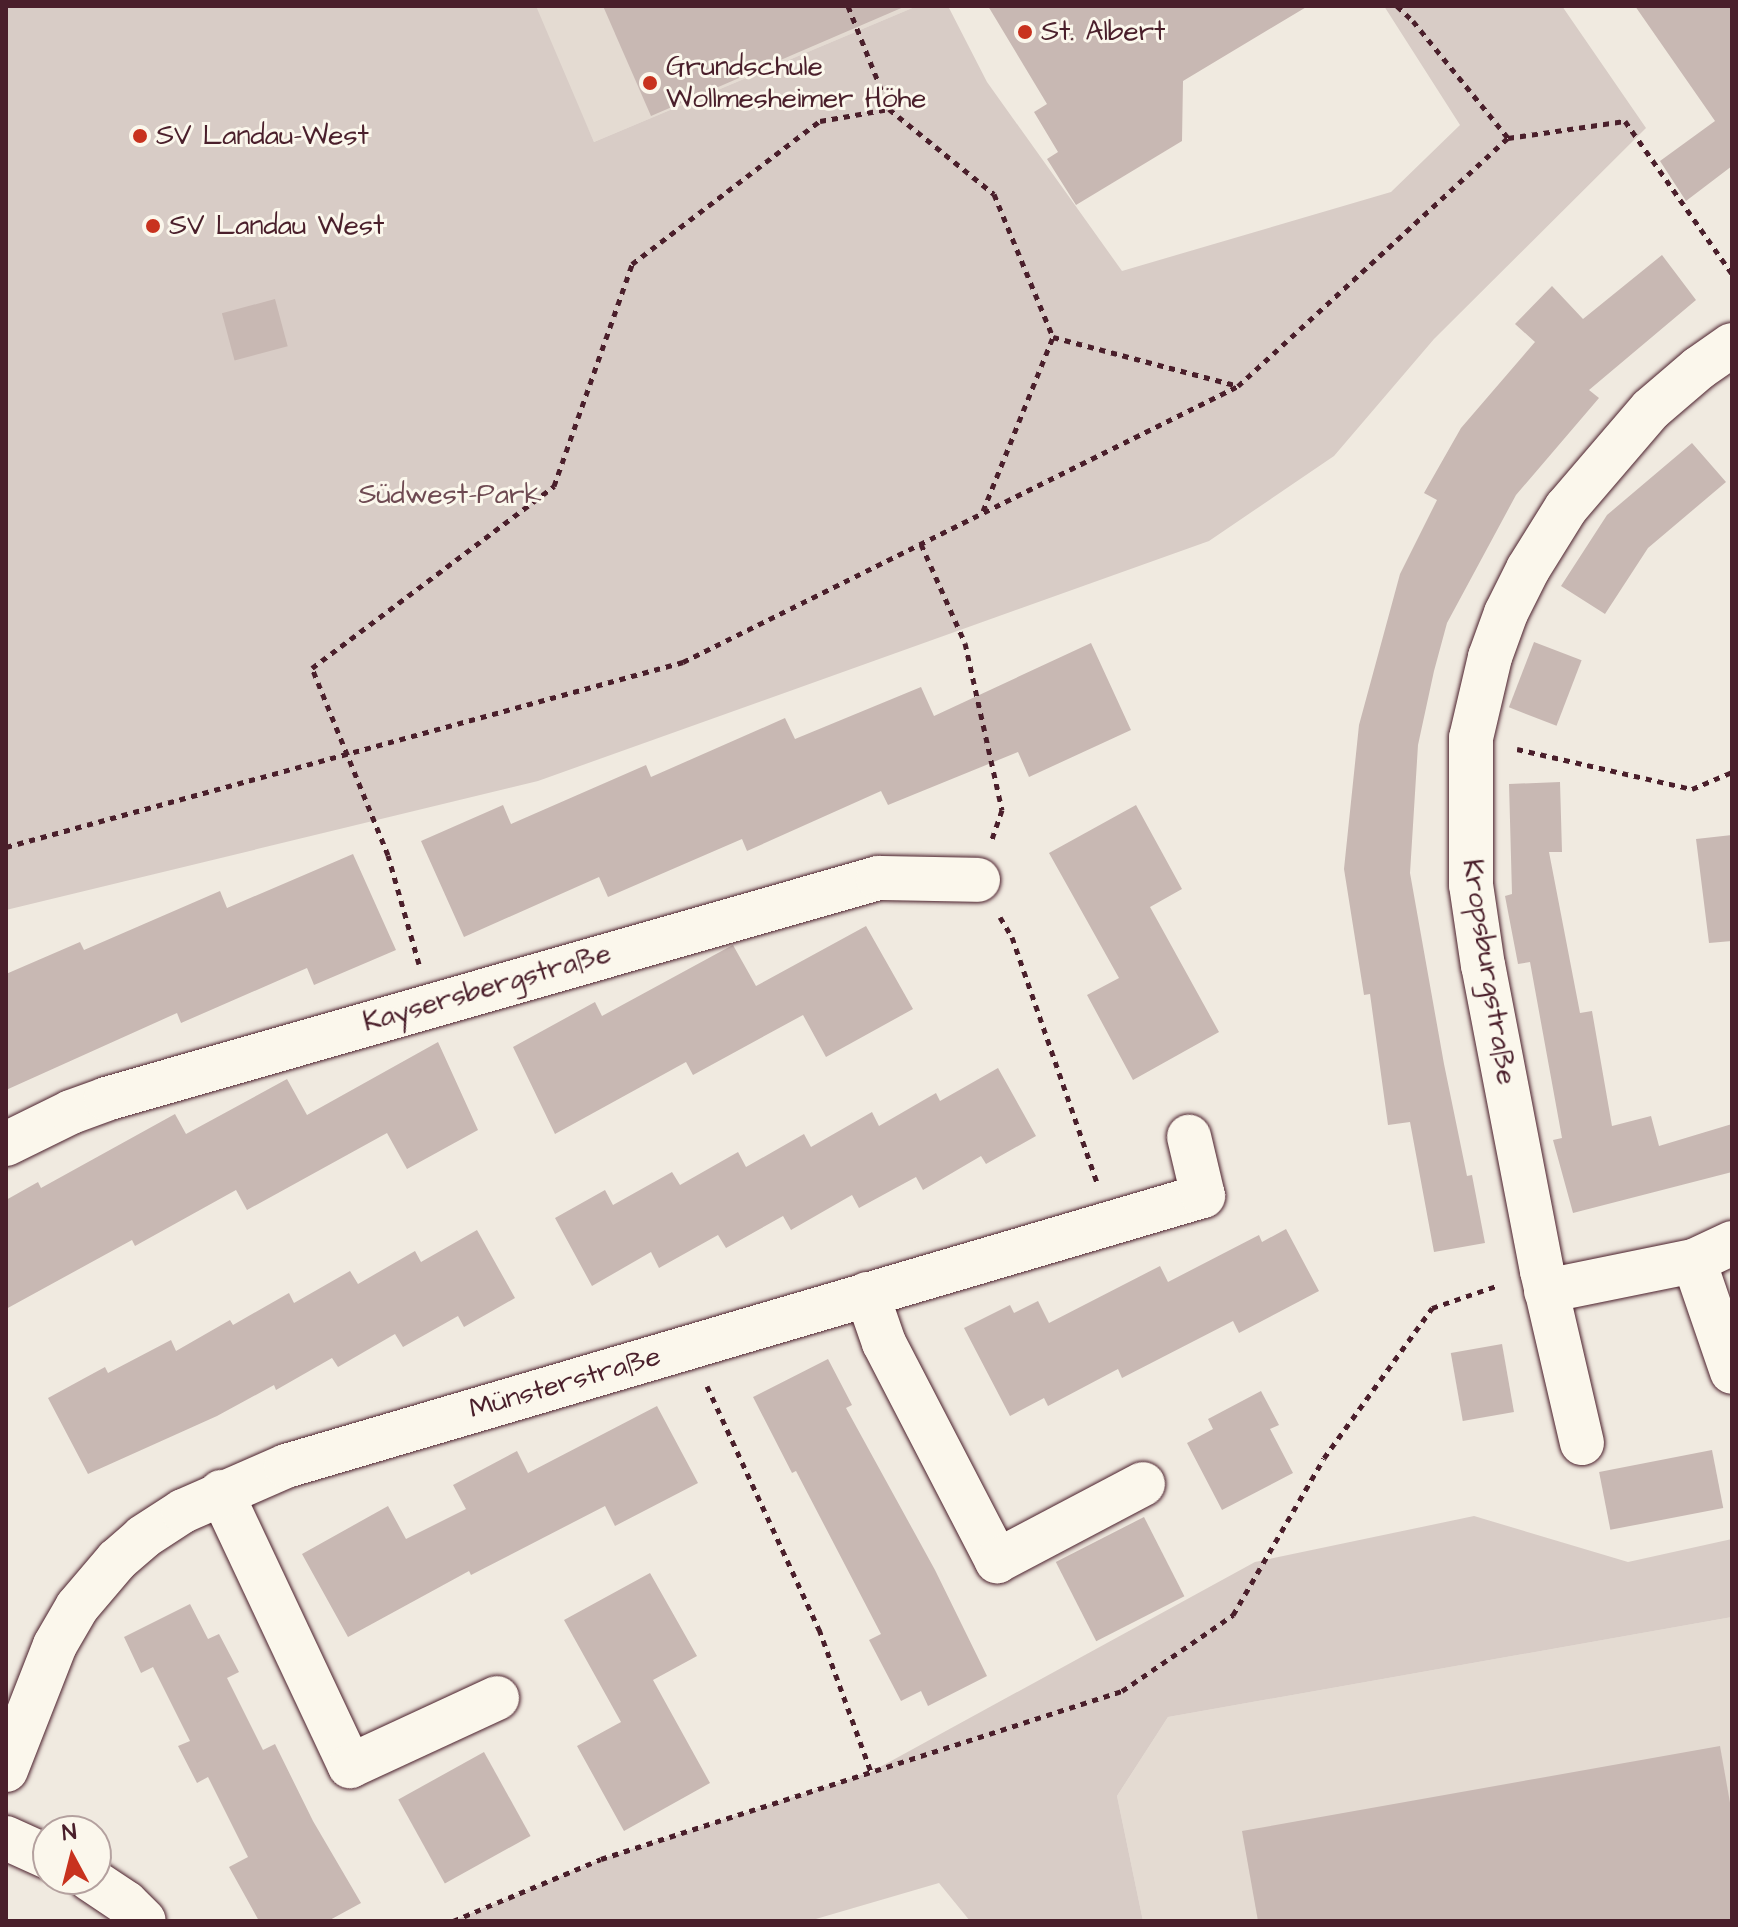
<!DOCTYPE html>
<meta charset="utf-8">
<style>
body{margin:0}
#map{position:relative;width:1738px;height:1927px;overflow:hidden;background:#f0eae0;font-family:"Architects Daughter",sans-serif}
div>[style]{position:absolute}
.built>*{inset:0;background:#e4dbd2}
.green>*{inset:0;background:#d8ccc6}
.building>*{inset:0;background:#c8b8b3;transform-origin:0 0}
.path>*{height:5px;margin-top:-2.5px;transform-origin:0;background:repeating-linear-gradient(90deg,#4a1f2b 0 6px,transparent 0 12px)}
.roads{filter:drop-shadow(0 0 2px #4a1f2b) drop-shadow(0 0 2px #4a1f2b)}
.minor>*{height:44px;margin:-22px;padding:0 22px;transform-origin:22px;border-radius:22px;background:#fbf7ec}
.dots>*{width:22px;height:22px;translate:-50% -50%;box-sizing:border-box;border:4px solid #fbf7ec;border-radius:50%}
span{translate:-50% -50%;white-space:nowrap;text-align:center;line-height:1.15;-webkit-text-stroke:6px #fbf7ec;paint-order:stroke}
.poi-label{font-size:28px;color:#4a1f2b}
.left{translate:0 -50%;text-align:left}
.park-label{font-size:28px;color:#6e4a52}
.street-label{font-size:28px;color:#4a1f2b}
.frame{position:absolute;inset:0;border:8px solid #4a1f2b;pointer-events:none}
.north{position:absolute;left:32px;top:1815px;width:80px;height:80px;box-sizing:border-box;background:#fbf7ec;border:2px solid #b4a19f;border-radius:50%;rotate:353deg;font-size:22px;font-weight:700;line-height:32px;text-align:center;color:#4a1f2b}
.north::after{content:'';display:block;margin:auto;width:28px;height:36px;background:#c8321e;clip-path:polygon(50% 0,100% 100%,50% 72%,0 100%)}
</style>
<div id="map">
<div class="built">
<div style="clip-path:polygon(533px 6px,917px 6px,594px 142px)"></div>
<div style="clip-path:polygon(1732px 1617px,1732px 1921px,1143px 1921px,1117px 1796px,1168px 1717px)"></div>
</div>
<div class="green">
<div style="clip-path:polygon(6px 6px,536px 6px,594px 142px,917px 6px,948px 6px,987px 82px,1122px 271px,1391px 192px,1460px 125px,1384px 6px,1562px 6px,1646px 128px,1434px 339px,1334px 456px,1209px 541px,538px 781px,6px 910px)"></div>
<div style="clip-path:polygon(1474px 1516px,1628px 1562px,1732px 1539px,1732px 1617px,1168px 1717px,1117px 1796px,1143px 1921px,970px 1921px,939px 1883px,809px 1921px,453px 1921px,601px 1859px,871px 1772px,1255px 1562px)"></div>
</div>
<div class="building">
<div style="clip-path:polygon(603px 6px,906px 6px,651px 116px)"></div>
<div style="clip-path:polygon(988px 6px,1308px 6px,1183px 81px,1182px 141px,1076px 205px,1047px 159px,1058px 152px,1034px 112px,1047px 104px)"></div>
<div style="clip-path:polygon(1635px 6px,1732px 6px,1732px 166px,1686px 201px,1660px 161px,1715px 121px)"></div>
<div style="clip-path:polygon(1662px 255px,1696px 300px,1589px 390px,1599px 398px,1516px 495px,1447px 623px,1434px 671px,1418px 745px,1410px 873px,1444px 1064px,1467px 1176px,1472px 1175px,1485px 1243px,1434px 1252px,1410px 1122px,1388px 1125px,1370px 994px,1364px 995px,1344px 869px,1359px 725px,1400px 574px,1437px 500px,1424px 493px,1461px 428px,1535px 342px,1515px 324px,1552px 286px,1583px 319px)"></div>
<div style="left:275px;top:299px;width:49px;height:55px;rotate:75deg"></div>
<div style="clip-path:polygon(1692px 443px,1726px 482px,1648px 548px,1605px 614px,1561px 586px,1607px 515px)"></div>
<div style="left:1534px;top:642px;width:51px;height:70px;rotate:21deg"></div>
<div style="clip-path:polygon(1091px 643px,1131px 730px,1029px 777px,1018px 752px,888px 805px,881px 791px,747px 851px,742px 839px,608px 897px,599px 877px,464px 937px,421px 841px,503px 805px,511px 824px,646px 765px,651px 777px,785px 718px,795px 739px,921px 687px,934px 716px)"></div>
<div style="clip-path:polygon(1560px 782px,1562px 852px,1549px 852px,1580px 1013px,1592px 1011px,1612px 1126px,1651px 1116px,1659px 1146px,1732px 1124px,1732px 1172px,1573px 1213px,1553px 1140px,1562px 1138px,1530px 962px,1518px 964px,1505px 896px,1512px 894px,1509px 784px)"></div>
<div style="clip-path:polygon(1136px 805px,1182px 889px,1150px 907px,1219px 1032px,1133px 1080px,1087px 995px,1119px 978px,1049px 853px)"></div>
<div style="clip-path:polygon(1732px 835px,1732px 941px,1709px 943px,1696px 839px)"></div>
<div style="clip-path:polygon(353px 854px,396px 950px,314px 985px,307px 968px,181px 1023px,177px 1013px,6px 1090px,6px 974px,80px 942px,84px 950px,220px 891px,227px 908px)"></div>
<div style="clip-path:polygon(866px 926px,913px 1009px,826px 1057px,803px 1015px,693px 1075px,686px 1062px,555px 1134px,513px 1047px,595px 1002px,602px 1016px,729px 947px,733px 945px,756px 986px)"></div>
<div style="clip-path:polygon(438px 1042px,478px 1130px,407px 1169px,387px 1133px,247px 1210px,236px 1190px,135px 1246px,132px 1240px,6px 1309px,6px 1200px,38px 1182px,41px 1188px,175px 1114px,186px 1134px,287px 1079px,307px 1115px)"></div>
<div style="clip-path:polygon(998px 1068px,1036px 1136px,986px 1164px,981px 1156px,923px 1190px,916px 1177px,859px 1208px,852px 1195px,791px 1230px,783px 1216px,726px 1248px,718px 1235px,659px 1268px,651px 1252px,592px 1286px,555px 1218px,605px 1190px,613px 1205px,672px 1172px,680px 1185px,738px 1152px,746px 1167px,804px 1134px,811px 1147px,872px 1112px,879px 1126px,936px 1093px,940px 1101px)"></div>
<div style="clip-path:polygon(1286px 1229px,1319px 1291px,1239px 1333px,1233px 1321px,1122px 1378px,1118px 1369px,1048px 1406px,1044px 1398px,1010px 1416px,964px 1328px,1010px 1305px,1014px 1313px,1038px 1301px,1049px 1323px,1160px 1266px,1168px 1282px,1259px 1235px,1262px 1242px)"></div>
<div style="clip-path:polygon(477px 1230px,515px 1298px,464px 1327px,458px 1316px,403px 1347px,395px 1334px,338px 1367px,332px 1358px,276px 1390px,274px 1385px,217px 1416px,88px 1474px,48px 1398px,105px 1367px,108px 1373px,171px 1340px,176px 1351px,230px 1320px,233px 1325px,289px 1293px,294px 1303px,350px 1271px,358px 1284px,415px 1251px,421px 1262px)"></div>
<div style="left:1502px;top:1344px;width:69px;height:52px;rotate:80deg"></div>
<div style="clip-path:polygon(828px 1359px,852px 1405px,846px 1408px,935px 1570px,987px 1676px,928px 1706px,921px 1691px,901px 1701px,869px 1640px,881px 1634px,796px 1471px,792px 1473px,753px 1397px)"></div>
<div style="clip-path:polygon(1261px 1391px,1279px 1425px,1270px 1429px,1293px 1473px,1222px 1510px,1187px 1443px,1213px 1429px,1208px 1419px)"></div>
<div style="clip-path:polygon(657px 1406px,698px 1483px,615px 1526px,605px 1506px,471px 1575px,469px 1571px,348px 1637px,302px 1554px,388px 1506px,406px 1539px,466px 1509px,453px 1485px,517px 1451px,528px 1473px)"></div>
<div style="left:1712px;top:1450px;width:59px;height:115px;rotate:79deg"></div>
<div style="left:1144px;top:1517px;width:89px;height:99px;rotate:63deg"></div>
<div style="clip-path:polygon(650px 1573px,697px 1656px,653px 1680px,710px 1783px,624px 1831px,577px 1746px,621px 1722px,564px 1620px)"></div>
<div style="clip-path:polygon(190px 1604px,208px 1639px,219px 1634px,239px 1672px,227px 1678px,263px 1750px,275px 1744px,313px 1821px,361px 1903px,328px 1921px,259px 1921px,229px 1867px,248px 1857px,208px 1777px,197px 1783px,178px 1746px,190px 1741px,153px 1667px,141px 1673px,124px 1637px)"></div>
<div style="clip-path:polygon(1720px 1746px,1732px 1814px,1732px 1921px,1258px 1921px,1242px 1831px)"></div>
<div style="left:484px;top:1752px;width:96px;height:98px;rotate:61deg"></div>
</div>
<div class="path">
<div style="left:848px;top:6px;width:111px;rotate:68.3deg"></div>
<div style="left:1397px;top:6px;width:22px;rotate:43deg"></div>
<div style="left:1413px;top:21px;width:151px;rotate:50.9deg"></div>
<div style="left:1508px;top:138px;width:118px;rotate:-8.3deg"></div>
<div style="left:1625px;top:121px;width:187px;rotate:55deg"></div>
<div style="left:983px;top:511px;width:188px;rotate:-68.1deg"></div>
<div style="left:921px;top:544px;width:108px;rotate:66deg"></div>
<div style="left:965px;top:643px;width:171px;rotate:77.5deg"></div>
<div style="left:1002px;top:810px;width:31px;rotate:109deg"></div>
<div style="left:1517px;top:749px;width:180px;rotate:12.9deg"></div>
<div style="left:1692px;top:789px;width:43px;rotate:-23deg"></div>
<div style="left:6px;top:847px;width:702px;rotate:-15.28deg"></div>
<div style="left:683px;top:662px;width:620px;rotate:-26.44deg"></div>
<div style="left:1238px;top:386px;width:367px;rotate:-42.6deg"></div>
<div style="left:1000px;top:917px;width:23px;rotate:59deg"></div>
<div style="left:1012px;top:937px;width:259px;rotate:70.9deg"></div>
<div style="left:419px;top:964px;width:113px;rotate:-105.9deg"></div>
<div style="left:388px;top:855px;width:202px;rotate:-112.1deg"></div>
<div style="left:312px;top:668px;width:303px;rotate:-36.9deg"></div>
<div style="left:554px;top:486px;width:235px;rotate:-70.6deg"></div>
<div style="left:632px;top:264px;width:236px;rotate:-37.3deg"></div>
<div style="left:820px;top:121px;width:70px;rotate:-9.9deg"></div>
<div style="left:889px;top:109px;width:135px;rotate:39deg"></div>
<div style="left:994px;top:194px;width:155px;rotate:67.6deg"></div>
<div style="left:1053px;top:337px;width:191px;rotate:14.8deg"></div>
<div style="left:707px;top:1386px;width:268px;rotate:65.3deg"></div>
<div style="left:819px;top:1629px;width:152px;rotate:70deg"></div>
<div style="left:453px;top:1921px;width:160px;rotate:-22.7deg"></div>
<div style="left:601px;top:1859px;width:547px;rotate:-17.87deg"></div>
<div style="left:1122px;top:1691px;width:135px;rotate:-34.4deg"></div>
<div style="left:1233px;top:1615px;width:181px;rotate:-59.9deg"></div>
<div style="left:1324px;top:1458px;width:185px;rotate:-54.2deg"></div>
<div style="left:1432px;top:1308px;width:71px;rotate:-18.9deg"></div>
</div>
<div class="roads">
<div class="minor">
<div style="left:6px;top:1144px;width:72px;rotate:-26.2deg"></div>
<div style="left:71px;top:1112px;width:37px;rotate:-20deg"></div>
<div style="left:106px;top:1099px;width:803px;rotate:-15.97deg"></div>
<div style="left:878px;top:878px;width:100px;rotate:1.1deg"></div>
<div style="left:1694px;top:1261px;width:117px;rotate:71.1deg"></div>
<div style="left:1546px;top:1291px;width:151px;rotate:-11.5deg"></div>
<div style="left:1694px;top:1261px;width:42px;rotate:-25.3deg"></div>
<div style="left:867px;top:1294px;width:52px;rotate:70.9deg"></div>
<div style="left:884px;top:1343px;width:246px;rotate:62.6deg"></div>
<div style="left:997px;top:1561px;width:165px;rotate:-27.8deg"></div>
<div style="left:1582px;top:1443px;width:177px;rotate:-103.1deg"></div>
<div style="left:1542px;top:1271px;width:311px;rotate:-100.9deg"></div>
<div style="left:1483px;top:966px;width:82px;rotate:-98.4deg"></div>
<div style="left:1471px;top:885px;width:147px;rotate:-90deg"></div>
<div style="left:1471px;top:738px;width:83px;rotate:-76.8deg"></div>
<div style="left:1490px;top:657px;width:47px;rotate:-70deg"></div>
<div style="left:1506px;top:613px;width:49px;rotate:-63.4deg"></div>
<div style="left:1528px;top:569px;width:72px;rotate:-58.1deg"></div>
<div style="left:1566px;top:508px;width:130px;rotate:-49.4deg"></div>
<div style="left:1651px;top:409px;width:63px;rotate:-40.5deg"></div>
<div style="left:1699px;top:368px;width:40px;rotate:-34.9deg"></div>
<div style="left:221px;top:1492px;width:303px;rotate:64.8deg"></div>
<div style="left:350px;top:1766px;width:162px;rotate:-24.8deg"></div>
<div style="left:6px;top:1770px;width:134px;rotate:-68.6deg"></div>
<div style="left:55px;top:1645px;width:44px;rotate:-59.9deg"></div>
<div style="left:77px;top:1607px;width:62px;rotate:-49.6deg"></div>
<div style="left:117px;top:1560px;width:35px;rotate:-41deg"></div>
<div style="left:143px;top:1537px;width:48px;rotate:-33deg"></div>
<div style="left:183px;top:1511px;width:112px;rotate:-23.6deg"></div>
<div style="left:286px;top:1466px;width:956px;rotate:-16.41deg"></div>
<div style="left:1203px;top:1196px;width:61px;rotate:-103.3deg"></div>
<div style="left:6px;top:1838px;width:46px;rotate:24.3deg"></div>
<div style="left:90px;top:1879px;width:43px;rotate:33.7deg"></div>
<div style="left:126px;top:1903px;width:25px;rotate:45deg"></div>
</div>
</div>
<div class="dots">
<div style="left:1025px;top:32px;background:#c8321e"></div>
<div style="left:650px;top:83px;background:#c8321e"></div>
<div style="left:140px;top:136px;background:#c8321e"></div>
<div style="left:153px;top:226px;background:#c8321e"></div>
</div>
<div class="poi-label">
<span class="left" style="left:1041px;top:32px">St. Albert</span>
<span class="left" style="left:666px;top:83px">Grundschule<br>Wollmesheimer Höhe</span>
<span class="left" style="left:156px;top:136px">SV Landau-West</span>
<span class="left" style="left:169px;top:226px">SV Landau West</span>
</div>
<div class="park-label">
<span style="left:450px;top:495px">Südwest-Park</span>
</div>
<div class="street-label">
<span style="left:1489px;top:972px;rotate:81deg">Kropsburgstraße</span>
<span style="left:487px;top:988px;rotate:-16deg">Kaysersbergstraße</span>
<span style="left:565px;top:1383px;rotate:-16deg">Münsterstraße</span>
</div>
<div class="frame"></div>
<div class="north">N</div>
</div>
